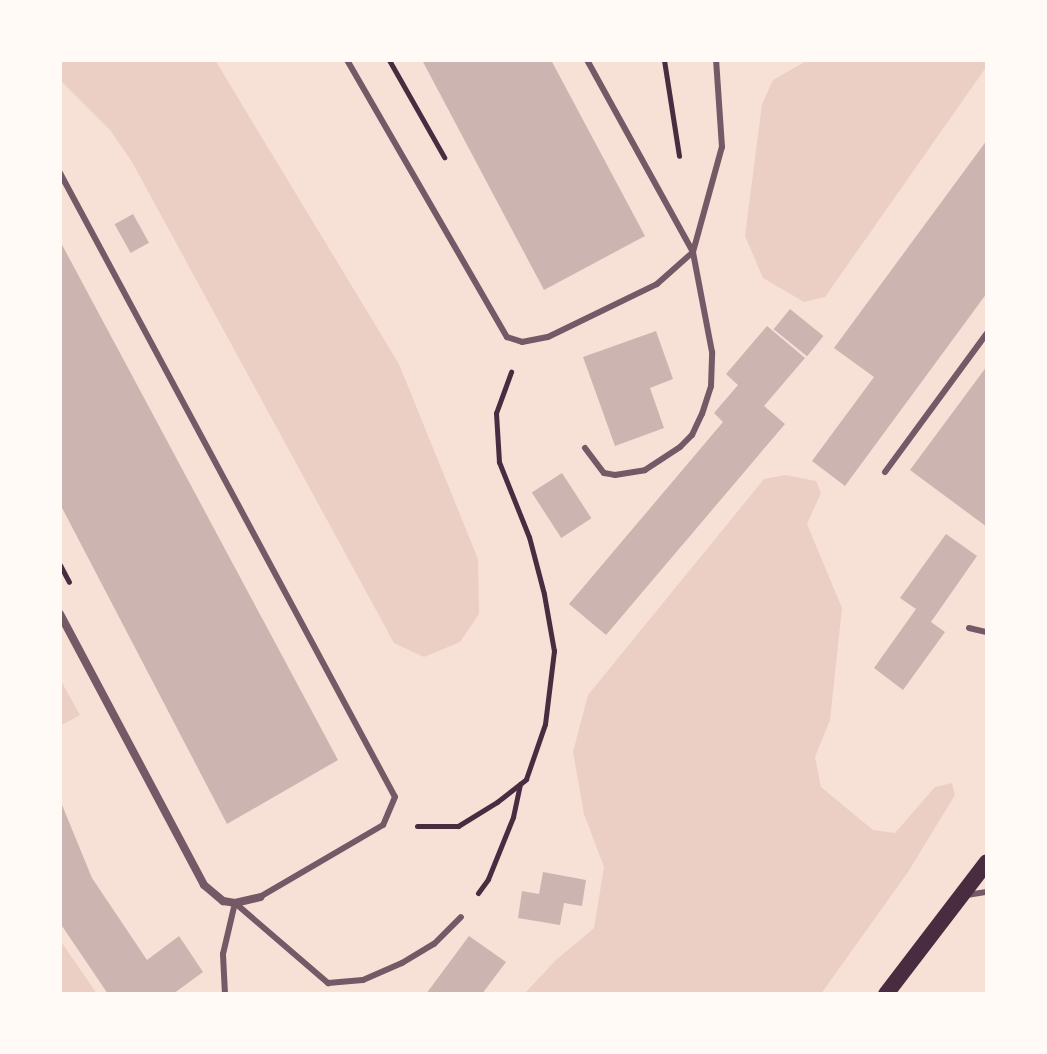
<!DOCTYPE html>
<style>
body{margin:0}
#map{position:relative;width:1047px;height:1054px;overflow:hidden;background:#f7e1d7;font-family:Barlow,sans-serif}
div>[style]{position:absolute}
.green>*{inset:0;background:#ebcfc5}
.building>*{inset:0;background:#ccb4b1;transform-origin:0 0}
.path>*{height:5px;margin:-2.5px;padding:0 2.5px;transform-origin:2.5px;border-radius:2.5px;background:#4a2c40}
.service>*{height:6px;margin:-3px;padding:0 3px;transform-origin:3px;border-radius:3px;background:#755966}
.minor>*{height:8px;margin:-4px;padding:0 4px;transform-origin:4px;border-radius:4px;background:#755966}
.secondary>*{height:16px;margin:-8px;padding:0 8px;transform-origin:8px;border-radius:8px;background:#4a2c40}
span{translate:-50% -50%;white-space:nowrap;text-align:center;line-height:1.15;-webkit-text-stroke:8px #fffaf5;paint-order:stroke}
.frame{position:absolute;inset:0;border:62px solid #fffaf5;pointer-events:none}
</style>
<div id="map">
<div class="green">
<div style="clip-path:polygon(60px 60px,215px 60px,399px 364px,478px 559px,479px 614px,460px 642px,424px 657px,394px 643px,132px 162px,110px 130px,60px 80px)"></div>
<div style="clip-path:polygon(808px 60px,987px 60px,987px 66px,825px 297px,804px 302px,763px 278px,745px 236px,762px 104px,773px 80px)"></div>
<div style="clip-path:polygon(785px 475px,816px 481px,821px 493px,807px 524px,842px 608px,830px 720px,815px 757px,821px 787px,873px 830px,895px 833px,935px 787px,952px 783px,955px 795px,908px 872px,821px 994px,524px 994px,556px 960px,594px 928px,604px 867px,584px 814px,573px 752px,588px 695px,764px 479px)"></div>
<div style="clip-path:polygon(60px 679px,80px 715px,60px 726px)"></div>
<div style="clip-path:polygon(60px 940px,97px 994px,60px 994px)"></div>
</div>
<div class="building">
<div style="clip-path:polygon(422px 60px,551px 60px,645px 236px,544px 290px)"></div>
<div style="clip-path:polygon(987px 140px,987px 293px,845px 486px,812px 461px,874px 377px,834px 348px)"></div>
<div style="left:133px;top:214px;width:33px;height:21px;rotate:61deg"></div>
<div style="clip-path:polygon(60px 241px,338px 760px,227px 824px,60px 504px)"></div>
<div style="left:790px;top:309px;width:43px;height:26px;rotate:39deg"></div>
<div style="clip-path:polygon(767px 326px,805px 358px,764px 406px,785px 424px,606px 635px,569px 604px,723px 422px,714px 413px,738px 385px,726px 374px)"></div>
<div style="clip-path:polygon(656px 331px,673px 379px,650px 388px,664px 428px,615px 446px,583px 357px)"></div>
<div style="clip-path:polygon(987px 366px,987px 527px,910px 470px)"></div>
<div style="left:562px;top:473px;width:54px;height:36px;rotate:57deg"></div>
<div style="clip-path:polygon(946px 534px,977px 556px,931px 622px,945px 632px,903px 690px,874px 668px,916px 609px,900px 598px)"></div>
<div style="clip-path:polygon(60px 800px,92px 878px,147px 960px,179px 936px,203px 972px,173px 994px,108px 994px,60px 923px)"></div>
<div style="clip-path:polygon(543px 872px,586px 880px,582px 906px,564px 903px,560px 925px,518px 918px,522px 891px,539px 894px)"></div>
<div style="clip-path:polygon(469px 936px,506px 962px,482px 994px,426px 994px)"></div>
</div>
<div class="path">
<div style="left:389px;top:60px;width:112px;rotate:60.4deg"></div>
<div style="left:664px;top:60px;width:97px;rotate:81.1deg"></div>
<div style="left:60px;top:565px;width:19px;rotate:62deg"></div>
<div style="left:417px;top:826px;width:41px"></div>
<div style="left:458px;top:826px;width:46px;rotate:-31.6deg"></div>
<div style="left:497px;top:802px;width:37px;rotate:-38deg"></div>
<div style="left:526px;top:779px;width:58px;rotate:-70.9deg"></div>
<div style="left:545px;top:724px;width:74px;rotate:-83deg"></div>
<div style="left:554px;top:651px;width:58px;rotate:-100deg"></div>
<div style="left:544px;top:594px;width:59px;rotate:-104.7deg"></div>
<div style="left:529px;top:537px;width:81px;rotate:-111.8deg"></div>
<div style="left:499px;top:462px;width:49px;rotate:-93.5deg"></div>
<div style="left:496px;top:413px;width:44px;rotate:-69.9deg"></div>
<div style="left:478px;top:893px;width:17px;rotate:-54deg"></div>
<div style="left:488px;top:879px;width:67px;rotate:-68deg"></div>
<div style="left:513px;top:817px;width:34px;rotate:-78deg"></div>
</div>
<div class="service">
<div style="left:347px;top:60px;width:320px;rotate:60deg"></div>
<div style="left:507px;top:337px;width:16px;rotate:18deg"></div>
<div style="left:522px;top:342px;width:26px;rotate:-11deg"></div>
<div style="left:548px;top:337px;width:121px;rotate:-25.9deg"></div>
<div style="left:657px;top:284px;width:48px;rotate:-41.6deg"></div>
<div style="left:693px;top:252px;width:219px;rotate:-118.9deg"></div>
<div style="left:60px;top:173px;width:708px;rotate:61.77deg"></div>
<div style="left:395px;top:797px;width:30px;rotate:113deg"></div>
<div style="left:383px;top:825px;width:143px;rotate:149.7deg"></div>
<div style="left:585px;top:448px;width:31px;rotate:53deg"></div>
<div style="left:604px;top:473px;width:11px;rotate:10deg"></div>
<div style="left:615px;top:475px;width:30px;rotate:-9deg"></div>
<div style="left:645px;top:470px;width:42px;rotate:-33.3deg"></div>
<div style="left:680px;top:447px;width:17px;rotate:-45deg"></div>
<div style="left:692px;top:435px;width:23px;rotate:-65deg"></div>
<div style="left:702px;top:414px;width:29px;rotate:-72deg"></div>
<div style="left:711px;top:386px;width:34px;rotate:-88deg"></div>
<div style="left:712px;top:352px;width:102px;rotate:-100.8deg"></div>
<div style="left:693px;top:252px;width:109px;rotate:-74.6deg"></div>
<div style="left:722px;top:147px;width:87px;rotate:-93.9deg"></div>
<div style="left:885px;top:472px;width:172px;rotate:-53.7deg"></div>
<div style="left:969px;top:628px;width:18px;rotate:13deg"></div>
<div style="left:967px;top:895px;width:20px;rotate:-9deg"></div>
<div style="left:225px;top:994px;width:40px;rotate:-92.9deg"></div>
<div style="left:223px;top:954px;width:52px;rotate:-76.8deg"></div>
<div style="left:235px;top:903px;width:123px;rotate:40.7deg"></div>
<div style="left:328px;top:983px;width:35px;rotate:-5deg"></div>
<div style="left:363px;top:980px;width:43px;rotate:-23.6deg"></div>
<div style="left:402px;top:963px;width:37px;rotate:-31deg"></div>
<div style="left:434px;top:944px;width:38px;rotate:-45deg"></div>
</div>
<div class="minor">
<div style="left:60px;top:614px;width:307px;rotate:62deg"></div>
<div style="left:204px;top:885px;width:25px;rotate:40deg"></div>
<div style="left:223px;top:901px;width:12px;rotate:9deg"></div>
<div style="left:235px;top:903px;width:26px;rotate:-13deg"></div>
</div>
<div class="secondary">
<div style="left:886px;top:994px;width:166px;rotate:-52.6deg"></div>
</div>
<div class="frame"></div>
</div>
